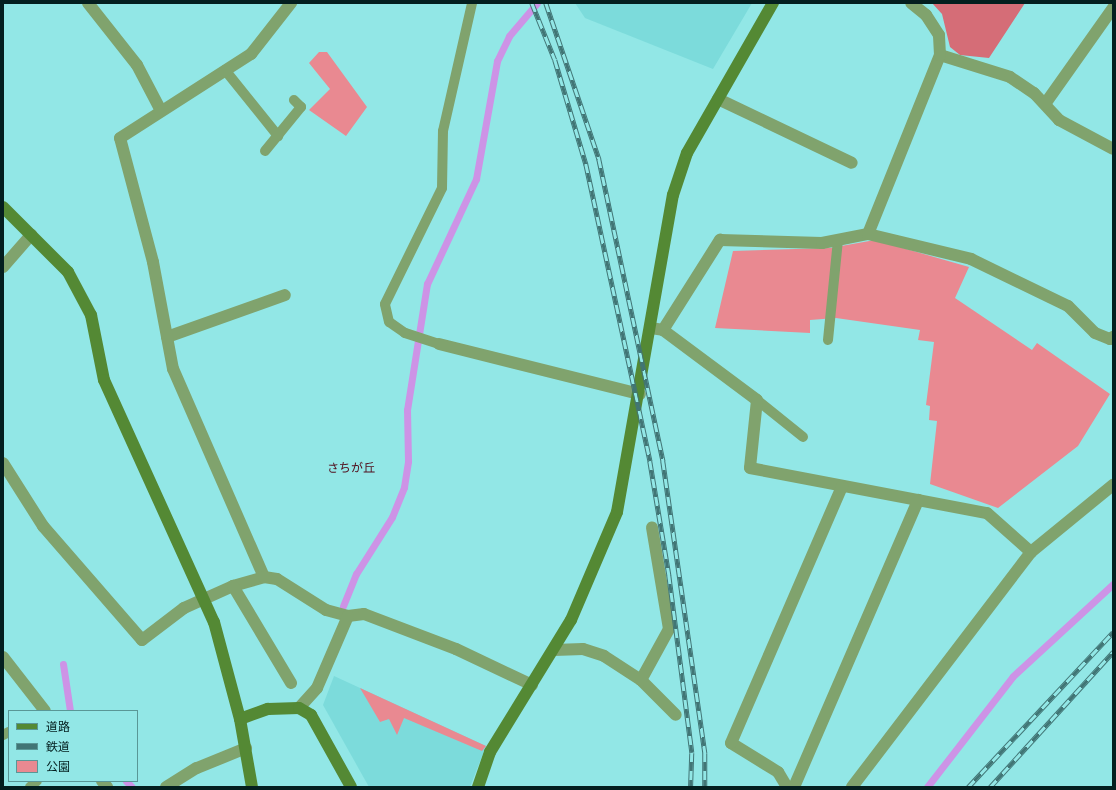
<!DOCTYPE html>
<meta charset="utf-8">
<style>
body{margin:0}
#map{position:relative;width:1116px;height:790px;overflow:hidden;background:#92e7e6;font-family:"Source Sans 3","Noto Sans JP",sans-serif}
div>[style]{position:absolute}
.built>*{inset:0;background:#7cdbdb}
.green>*{inset:0;background:#e98991}
.forest>*{inset:0;background:#d56d77}
.stream>*{height:7px;margin:-3.5px;padding:0 3.5px;transform-origin:3.5px;border-radius:3.5px;background:#cd93e6}
.lane>*{height:10px;margin:-5px;padding:0 5px;transform-origin:5px;border-radius:5px;background:#80a36d}
.street>*{height:12px;margin:-6px;padding:0 6px;transform-origin:6px;border-radius:6px;background:#80a36d}
.secondary>*{height:12px;margin:-6px;padding:0 6px;transform-origin:6px;border-radius:6px;background:#548934}
.rail>*{height:4.5px;margin-top:-2.25px;transform-origin:0;background:repeating-linear-gradient(90deg,#92e7e6 0 9px,#417575 0 18px);box-sizing:border-box;border-block:1px solid #417575}
span{translate:-50% -50%;white-space:nowrap;text-align:center;line-height:1.15;-webkit-text-stroke:3px #92e7e6;paint-order:stroke}
.neighbourhood-label{font-size:12px;color:#500a19}
.frame{position:absolute;inset:0;border:4px solid #041f1f;pointer-events:none}
.legend{position:absolute;left:8px;top:710px;width:130px;height:72px;box-sizing:border-box;background:#92e7e6;border:1px solid #599796;margin:0;padding:5px 7px;list-style:none;font-size:12px;color:#041f1f}
.legend li{display:flex;align-items:center;gap:8px;height:20px}
.legend b{width:20px;border:1px solid #599796}
</style>
<div id="map">
<div class="built">
<div style="clip-path:polygon(575px 3px,752px 3px,713px 69px,585px 18px)"></div>
<div style="clip-path:polygon(334px 676px,486px 746px,470px 787px,369px 787px,323px 705px)"></div>
</div>
<div class="green">
<div style="clip-path:polygon(319px 52px,327px 52px,367px 107px,346px 136px,309px 110px,330px 89px,309px 63px)"></div>
<div style="clip-path:polygon(875px 240px,969px 267px,955px 298px,1032px 350px,1037px 343px,1110px 394px,1078px 446px,998px 508px,930px 484px,937px 421px,929px 420px,930px 406px,926px 405px,934px 342px,918px 340px,920px 330px,836px 318px,810px 320px,810px 333px,715px 328px,733px 251px,830px 248px)"></div>
<div style="clip-path:polygon(360px 688px,486px 746px,482px 751px,404px 718px,397px 735px,389px 719px,380px 722px)"></div>
</div>
<div class="forest">
<div style="clip-path:polygon(932px 3px,1025px 3px,989px 58px,960px 55px,950px 47px,942px 14px)"></div>
</div>
<div class="stream">
<div style="left:343px;top:606px;width:35px;rotate:-68deg"></div>
<div style="left:356px;top:574px;width:67px;rotate:-57.7deg"></div>
<div style="left:392px;top:517px;width:32px;rotate:-68deg"></div>
<div style="left:404px;top:487px;width:26px;rotate:-81deg"></div>
<div style="left:408px;top:461px;width:51px;rotate:-91.1deg"></div>
<div style="left:407px;top:410px;width:128px;rotate:-81deg"></div>
<div style="left:427px;top:284px;width:116px;rotate:-65deg"></div>
<div style="left:476px;top:179px;width:120px;rotate:-79.9deg"></div>
<div style="left:497px;top:61px;width:28px;rotate:-64deg"></div>
<div style="left:509px;top:36px;width:43px;rotate:-49.7deg"></div>
<div style="left:63px;top:664px;width:48px;rotate:81.5deg"></div>
<div style="left:126px;top:781px;width:8px;rotate:45deg"></div>
<div style="left:927px;top:787px;width:140px;rotate:-52.2deg"></div>
<div style="left:1013px;top:676px;width:136px;rotate:-42.6deg"></div>
</div>
<div class="lane">
<div style="left:225px;top:70px;width:85px;rotate:51.2deg"></div>
<div style="left:265px;top:151px;width:57px;rotate:-50.7deg"></div>
<div style="left:301px;top:107px;width:10px;rotate:-135deg"></div>
<div style="left:828px;top:340px;width:100px;rotate:-84.3deg"></div>
<div style="left:439px;top:344px;width:36px;rotate:-162deg"></div>
<div style="left:405px;top:333px;width:19px;rotate:-145deg"></div>
<div style="left:389px;top:322px;width:18px;rotate:-103deg"></div>
<div style="left:385px;top:304px;width:129px;rotate:-63.8deg"></div>
<div style="left:442px;top:188px;width:57px;rotate:-89deg"></div>
<div style="left:443px;top:131px;width:131px;rotate:-77.2deg"></div>
<div style="left:757px;top:400px;width:59px;rotate:38.8deg"></div>
<div style="left:3px;top:735px;width:7px;rotate:-27deg"></div>
<div style="left:30px;top:787px;width:9px;rotate:-41deg"></div>
</div>
<div class="street">
<div style="left:88px;top:3px;width:79px;rotate:51.7deg"></div>
<div style="left:137px;top:65px;width:50px;rotate:62.4deg"></div>
<div style="left:940px;top:55px;width:73px;rotate:17.4deg"></div>
<div style="left:1010px;top:77px;width:29px;rotate:34deg"></div>
<div style="left:1034px;top:93px;width:37px;rotate:47deg"></div>
<div style="left:1059px;top:120px;width:61px;rotate:28.2deg"></div>
<div style="left:718px;top:99px;width:148px;rotate:25.5deg"></div>
<div style="left:1045px;top:104px;width:118px;rotate:-54.7deg"></div>
<div style="left:868px;top:234px;width:193px;rotate:-68.1deg"></div>
<div style="left:940px;top:55px;width:20px;rotate:-93deg"></div>
<div style="left:939px;top:35px;width:24px;rotate:-123deg"></div>
<div style="left:926px;top:15px;width:19px;rotate:-141deg"></div>
<div style="left:3px;top:267px;width:43px;rotate:-48.8deg"></div>
<div style="left:651px;top:328px;width:12px;rotate:9deg"></div>
<div style="left:663px;top:330px;width:107px;rotate:-57.7deg"></div>
<div style="left:720px;top:240px;width:102px;rotate:1.7deg"></div>
<div style="left:822px;top:243px;width:47px;rotate:-11.1deg"></div>
<div style="left:868px;top:234px;width:106px;rotate:13.6deg"></div>
<div style="left:971px;top:259px;width:108px;rotate:25.9deg"></div>
<div style="left:1068px;top:306px;width:38px;rotate:45deg"></div>
<div style="left:1095px;top:333px;width:16px;rotate:22deg"></div>
<div style="left:1110px;top:339px;width:4px;rotate:-34deg"></div>
<div style="left:663px;top:330px;width:117px;rotate:36.7deg"></div>
<div style="left:757px;top:400px;width:68px;rotate:95.9deg"></div>
<div style="left:750px;top:468px;width:241px;rotate:10.8deg"></div>
<div style="left:987px;top:513px;width:59px;rotate:41.6deg"></div>
<div style="left:167px;top:337px;width:125px;rotate:-19.6deg"></div>
<div style="left:439px;top:344px;width:207px;rotate:14deg"></div>
<div style="left:3px;top:463px;width:75px;rotate:57.6deg"></div>
<div style="left:43px;top:526px;width:151px;rotate:49deg"></div>
<div style="left:142px;top:640px;width:53px;rotate:-37.3deg"></div>
<div style="left:184px;top:608px;width:54px;rotate:-24.2deg"></div>
<div style="left:233px;top:586px;width:32px;rotate:-16deg"></div>
<div style="left:264px;top:577px;width:227px;rotate:-113.6deg"></div>
<div style="left:173px;top:369px;width:109px;rotate:-100.6deg"></div>
<div style="left:153px;top:262px;width:128px;rotate:-104.9deg"></div>
<div style="left:120px;top:138px;width:156px;rotate:-32.7deg"></div>
<div style="left:251px;top:54px;width:65px;rotate:-51.9deg"></div>
<div style="left:264px;top:577px;width:13px;rotate:9deg"></div>
<div style="left:277px;top:579px;width:58px;rotate:32.3deg"></div>
<div style="left:326px;top:610px;width:23px;rotate:15deg"></div>
<div style="left:348px;top:616px;width:16px;rotate:-7deg"></div>
<div style="left:364px;top:614px;width:98px;rotate:20.8deg"></div>
<div style="left:456px;top:649px;width:84px;rotate:25.3deg"></div>
<div style="left:233px;top:586px;width:113px;rotate:59.1deg"></div>
<div style="left:554px;top:650px;width:29px;rotate:-2deg"></div>
<div style="left:583px;top:649px;width:22px;rotate:18deg"></div>
<div style="left:604px;top:656px;width:44px;rotate:33deg"></div>
<div style="left:641px;top:680px;width:49px;rotate:45deg"></div>
<div style="left:3px;top:657px;width:68px;rotate:52.1deg"></div>
<div style="left:641px;top:680px;width:58px;rotate:-61.2deg"></div>
<div style="left:669px;top:629px;width:103px;rotate:-99.5deg"></div>
<div style="left:299px;top:708px;width:27px;rotate:-48deg"></div>
<div style="left:317px;top:688px;width:78px;rotate:-66.7deg"></div>
<div style="left:102px;top:781px;width:8px;rotate:50deg"></div>
<div style="left:166px;top:787px;width:36px;rotate:-32deg"></div>
<div style="left:197px;top:768px;width:53px;rotate:-22.2deg"></div>
<div style="left:787px;top:787px;width:17px;rotate:-121deg"></div>
<div style="left:778px;top:772px;width:55px;rotate:-148.3deg"></div>
<div style="left:731px;top:743px;width:280px;rotate:-66.6deg"></div>
<div style="left:794px;top:787px;width:313px;rotate:-66.6deg"></div>
<div style="left:852px;top:787px;width:295px;rotate:-52.7deg"></div>
<div style="left:1031px;top:552px;width:106px;rotate:-39.3deg"></div>
</div>
<div class="secondary">
<div style="left:3px;top:207px;width:92px;rotate:45deg"></div>
<div style="left:68px;top:272px;width:49px;rotate:61.9deg"></div>
<div style="left:91px;top:315px;width:66px;rotate:78.7deg"></div>
<div style="left:104px;top:380px;width:266px;rotate:65.6deg"></div>
<div style="left:214px;top:622px;width:100px;rotate:75deg"></div>
<div style="left:240px;top:719px;width:69px;rotate:80deg"></div>
<div style="left:240px;top:719px;width:30px;rotate:-20deg"></div>
<div style="left:268px;top:709px;width:31px;rotate:-2deg"></div>
<div style="left:299px;top:708px;width:14px;rotate:30deg"></div>
<div style="left:311px;top:715px;width:82px;rotate:60.9deg"></div>
<div style="left:478px;top:787px;width:37px;rotate:-71deg"></div>
<div style="left:490px;top:752px;width:155px;rotate:-58.5deg"></div>
<div style="left:571px;top:620px;width:117px;rotate:-66.9deg"></div>
<div style="left:617px;top:512px;width:322px;rotate:-80deg"></div>
<div style="left:673px;top:195px;width:44px;rotate:-71.6deg"></div>
<div style="left:687px;top:153px;width:173px;rotate:-60.2deg"></div>
</div>
<div class="rail">
<div style="left:532px;top:3px;width:61px;rotate:68deg"></div>
<div style="left:555px;top:60px;width:109px;rotate:73.4deg"></div>
<div style="left:586px;top:164px;width:304px;rotate:77.8deg"></div>
<div style="left:650px;top:461px;width:116px;rotate:80.5deg"></div>
<div style="left:669px;top:575px;width:179px;rotate:82.6deg"></div>
<div style="left:692px;top:753px;width:34px;rotate:92deg"></div>
<div style="left:546px;top:3px;width:165px;rotate:71.2deg"></div>
<div style="left:599px;top:159px;width:309px;rotate:78deg"></div>
<div style="left:663px;top:461px;width:295px;rotate:81.8deg"></div>
<div style="left:705px;top:753px;width:34px;rotate:90deg"></div>
<div style="left:968px;top:787px;width:212px;rotate:-46.9deg"></div>
<div style="left:990px;top:787px;width:183px;rotate:-47.7deg"></div>
</div>
<div class="neighbourhood-label">
<span style="left:351px;top:469px">さちが丘</span>
</div>
<div class="frame"></div>
<ul class="legend">
<li><b style="height:5px;background:#548934"></b>道路</li>
<li><b style="height:5px;background:#417575"></b>鉄道</li>
<li><b style="height:11px;background:#e98991"></b>公園</li>
</ul>
</div>
